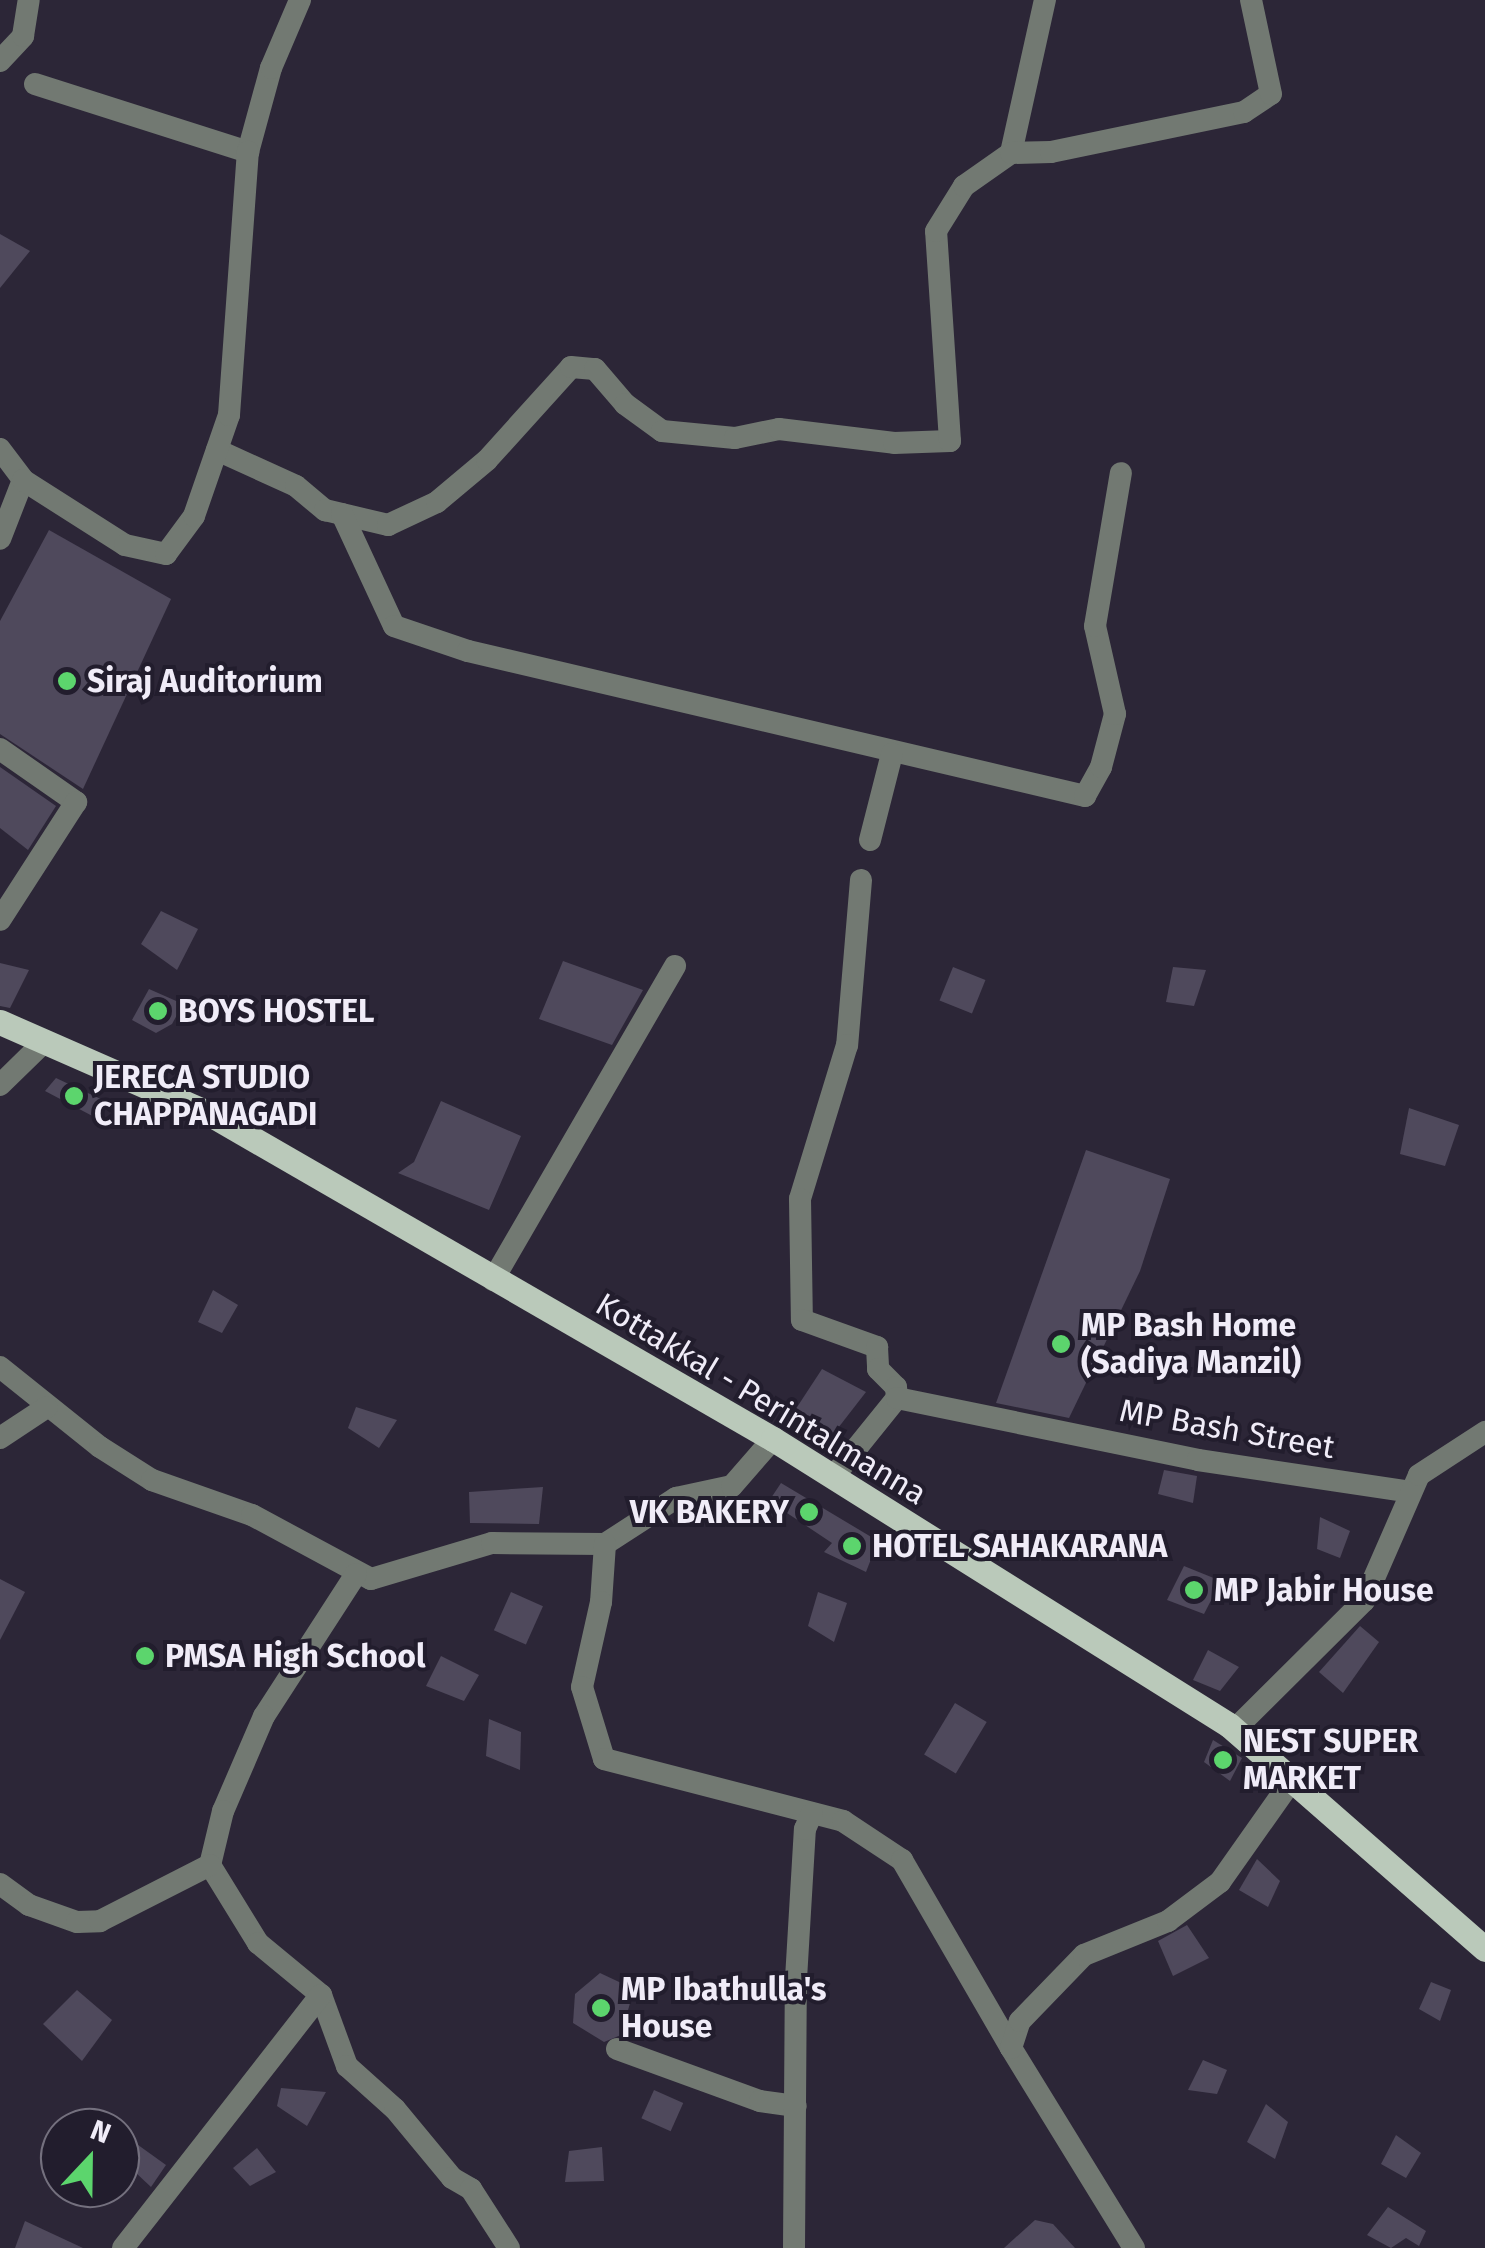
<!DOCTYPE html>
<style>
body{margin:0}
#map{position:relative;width:1485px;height:2248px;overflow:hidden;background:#2c2637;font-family:"Fira Sans",sans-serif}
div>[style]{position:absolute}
.building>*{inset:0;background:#4f495c;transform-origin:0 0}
.minor>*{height:22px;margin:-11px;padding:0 11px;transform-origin:11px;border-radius:11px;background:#727972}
.major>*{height:25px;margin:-12.5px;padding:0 12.5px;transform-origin:12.5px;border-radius:12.5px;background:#bac9ba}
.dots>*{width:28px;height:28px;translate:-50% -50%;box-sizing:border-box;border:5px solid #221d2d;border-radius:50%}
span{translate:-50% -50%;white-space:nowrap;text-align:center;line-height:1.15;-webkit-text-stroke:8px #221d2d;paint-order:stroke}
.poi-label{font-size:32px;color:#f0ecf8;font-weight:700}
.left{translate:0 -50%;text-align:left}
.right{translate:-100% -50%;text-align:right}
.street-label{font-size:32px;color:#f0ecf8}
.north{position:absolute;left:40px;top:2108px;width:100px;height:100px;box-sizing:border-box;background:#221d2d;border:2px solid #74707e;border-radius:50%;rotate:22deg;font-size:28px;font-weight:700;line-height:40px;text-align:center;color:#f0ecf8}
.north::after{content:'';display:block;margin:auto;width:35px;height:45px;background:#5cd56d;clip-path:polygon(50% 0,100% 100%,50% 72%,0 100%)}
</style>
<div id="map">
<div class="building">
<div style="clip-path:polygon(0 234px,30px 251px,0 288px)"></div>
<div style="clip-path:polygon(49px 530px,171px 599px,83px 789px,0 734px,0 621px)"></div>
<div style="clip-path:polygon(0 767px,56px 806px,28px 850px,0 828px)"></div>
<div style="clip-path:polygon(161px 911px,198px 929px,177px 970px,141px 944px)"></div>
<div style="clip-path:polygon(563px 961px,643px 990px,612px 1045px,539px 1019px)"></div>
<div style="clip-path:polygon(0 963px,29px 970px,10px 1008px,0 1006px)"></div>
<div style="left:953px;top:967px;width:35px;height:36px;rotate:22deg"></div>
<div style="clip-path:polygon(1173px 967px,1206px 970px,1194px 1006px,1166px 1002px)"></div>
<div style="clip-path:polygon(149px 989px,183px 1004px,172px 1024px,156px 1033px,132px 1020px)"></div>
<div style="clip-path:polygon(56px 1078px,107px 1102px,100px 1120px,45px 1091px)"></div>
<div style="clip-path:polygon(441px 1101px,521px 1136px,489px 1210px,398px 1173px,414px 1162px)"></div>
<div style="clip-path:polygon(1409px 1108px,1459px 1125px,1445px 1166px,1400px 1154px)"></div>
<div style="clip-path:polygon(1086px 1150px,1170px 1179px,1140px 1271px,1069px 1418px,996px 1403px)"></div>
<div style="clip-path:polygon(213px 1290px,238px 1305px,222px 1333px,198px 1322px)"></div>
<div style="clip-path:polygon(822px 1369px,866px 1392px,821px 1450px,784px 1427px)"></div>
<div style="clip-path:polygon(356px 1407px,397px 1420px,379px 1448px,348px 1428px)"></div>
<div style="clip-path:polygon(1164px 1470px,1197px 1476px,1193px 1503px,1158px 1494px)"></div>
<div style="clip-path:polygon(781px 1483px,878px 1541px,866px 1572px,824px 1552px,832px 1543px,769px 1501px)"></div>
<div style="clip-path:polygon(543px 1487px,539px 1524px,470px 1523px,469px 1492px)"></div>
<div style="clip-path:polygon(1320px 1517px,1350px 1531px,1340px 1558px,1317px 1549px)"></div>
<div style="clip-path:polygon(1184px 1566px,1221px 1581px,1204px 1614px,1167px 1600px)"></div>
<div style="clip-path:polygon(0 1579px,25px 1592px,0 1640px)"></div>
<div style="left:511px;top:1592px;width:35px;height:42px;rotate:24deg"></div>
<div style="clip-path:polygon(818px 1592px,847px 1603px,834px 1642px,808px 1626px)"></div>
<div style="clip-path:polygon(1360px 1626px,1379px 1642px,1343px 1693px,1319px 1672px)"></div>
<div style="clip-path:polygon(1208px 1650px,1239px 1667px,1220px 1691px,1193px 1680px)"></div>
<div style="clip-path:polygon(441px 1656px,479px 1675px,464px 1701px,426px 1686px)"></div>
<div style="left:955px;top:1703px;width:37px;height:60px;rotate:31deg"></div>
<div style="clip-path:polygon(489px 1719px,521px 1732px,520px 1770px,486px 1756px)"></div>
<div style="clip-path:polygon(1213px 1740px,1242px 1758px,1230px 1781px,1204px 1762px)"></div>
<div style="clip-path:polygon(1257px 1859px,1280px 1881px,1268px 1907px,1239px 1890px)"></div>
<div style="clip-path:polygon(1187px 1925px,1209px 1958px,1173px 1976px,1158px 1941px)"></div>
<div style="clip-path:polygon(600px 1973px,634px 1989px,621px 2035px,604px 2042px,573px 2023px,575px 1994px)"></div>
<div style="clip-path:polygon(1431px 1982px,1451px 1990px,1440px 2021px,1419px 2009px)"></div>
<div style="clip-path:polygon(77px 1990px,112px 2020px,82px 2061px,43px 2024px)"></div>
<div style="clip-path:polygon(1203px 2060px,1227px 2070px,1217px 2094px,1188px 2090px)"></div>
<div style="clip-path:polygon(281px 2088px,326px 2092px,307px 2126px,277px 2106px)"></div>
<div style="left:654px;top:2090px;width:32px;height:31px;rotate:24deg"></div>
<div style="clip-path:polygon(1266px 2104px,1288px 2122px,1275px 2159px,1247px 2142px)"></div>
<div style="clip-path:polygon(120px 2132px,166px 2165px,151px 2187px,120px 2158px)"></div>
<div style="clip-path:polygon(1396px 2135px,1421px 2153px,1406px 2178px,1381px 2164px)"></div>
<div style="clip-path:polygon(602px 2147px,604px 2181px,565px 2182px,569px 2151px)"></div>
<div style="clip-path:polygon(257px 2148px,276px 2172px,250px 2186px,233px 2168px)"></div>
<div style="clip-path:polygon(1388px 2207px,1426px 2231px,1419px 2246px,1406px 2238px,1391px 2248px,1367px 2235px)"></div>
<div style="clip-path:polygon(1035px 2220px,1053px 2224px,1075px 2248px,1004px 2248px)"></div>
<div style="clip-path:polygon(25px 2221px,83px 2248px,15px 2248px)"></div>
</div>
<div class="minor">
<div style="left:0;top:61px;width:34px;rotate:-47deg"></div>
<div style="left:23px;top:36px;width:36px;rotate:-81deg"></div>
<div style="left:35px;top:84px;width:224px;rotate:17.7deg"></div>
<div style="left:248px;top:152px;width:87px;rotate:-74.7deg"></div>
<div style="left:271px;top:68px;width:74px;rotate:-66.9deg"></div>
<div style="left:1011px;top:153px;width:157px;rotate:-77.5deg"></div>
<div style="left:0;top:449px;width:39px;rotate:53deg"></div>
<div style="left:23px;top:480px;width:63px;rotate:111.3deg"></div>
<div style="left:217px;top:450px;width:87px;rotate:24.5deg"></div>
<div style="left:296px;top:486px;width:38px;rotate:40deg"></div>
<div style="left:325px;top:510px;width:65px;rotate:13.4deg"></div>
<div style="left:388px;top:525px;width:54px;rotate:-25.1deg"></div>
<div style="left:437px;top:502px;width:65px;rotate:-40deg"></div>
<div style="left:487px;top:460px;width:125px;rotate:-47.9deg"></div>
<div style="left:571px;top:367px;width:24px;rotate:5deg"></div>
<div style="left:595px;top:369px;width:46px;rotate:49.4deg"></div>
<div style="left:625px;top:404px;width:46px;rotate:36.1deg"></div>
<div style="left:662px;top:431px;width:73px;rotate:5.5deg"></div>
<div style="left:735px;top:438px;width:45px;rotate:-11.6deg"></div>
<div style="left:779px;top:429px;width:116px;rotate:6.9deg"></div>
<div style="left:894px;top:443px;width:56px;rotate:-2deg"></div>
<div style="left:950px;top:441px;width:210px;rotate:-93.8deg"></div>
<div style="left:936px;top:231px;width:53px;rotate:-58.1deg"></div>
<div style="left:964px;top:186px;width:57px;rotate:-35.1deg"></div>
<div style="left:1011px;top:153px;width:40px;rotate:-1.4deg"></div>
<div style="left:1051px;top:152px;width:197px;rotate:-11.7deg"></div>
<div style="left:1244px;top:112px;width:32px;rotate:-34deg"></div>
<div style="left:1271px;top:94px;width:96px;rotate:-102deg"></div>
<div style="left:23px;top:480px;width:121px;rotate:32.5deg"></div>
<div style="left:125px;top:545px;width:42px;rotate:12.4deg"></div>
<div style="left:166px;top:554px;width:47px;rotate:-53.6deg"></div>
<div style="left:194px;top:516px;width:107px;rotate:-70.9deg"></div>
<div style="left:229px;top:415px;width:264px;rotate:-85.9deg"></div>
<div style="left:342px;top:514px;width:123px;rotate:65.1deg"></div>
<div style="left:394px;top:626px;width:78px;rotate:18.7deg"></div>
<div style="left:468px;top:651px;width:634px;rotate:13.22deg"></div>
<div style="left:1085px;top:796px;width:33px;rotate:-61deg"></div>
<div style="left:1101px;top:767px;width:55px;rotate:-75.2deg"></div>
<div style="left:1115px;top:714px;width:90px;rotate:-102.8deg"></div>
<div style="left:1095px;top:626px;width:155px;rotate:-80.4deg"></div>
<div style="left:0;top:749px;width:93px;rotate:34.9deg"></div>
<div style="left:76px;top:802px;width:140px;rotate:122.8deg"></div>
<div style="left:870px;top:840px;width:89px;rotate:-75.7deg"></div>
<div style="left:861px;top:880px;width:166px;rotate:94.8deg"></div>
<div style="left:847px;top:1045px;width:161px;rotate:107deg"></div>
<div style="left:800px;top:1199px;width:121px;rotate:89.1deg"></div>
<div style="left:802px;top:1320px;width:80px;rotate:19.8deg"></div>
<div style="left:877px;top:1347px;width:22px;rotate:87deg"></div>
<div style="left:878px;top:1369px;width:25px;rotate:45deg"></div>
<div style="left:896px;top:1387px;width:11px;rotate:85deg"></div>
<div style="left:0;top:1085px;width:57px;rotate:-44.3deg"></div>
<div style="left:493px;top:1280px;width:363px;rotate:-59.9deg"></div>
<div style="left:0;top:1367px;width:128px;rotate:38.7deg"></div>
<div style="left:100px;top:1447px;width:62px;rotate:32.4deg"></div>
<div style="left:152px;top:1480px;width:106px;rotate:19.3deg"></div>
<div style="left:252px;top:1515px;width:135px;rotate:28.3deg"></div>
<div style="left:371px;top:1579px;width:126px;rotate:-16.6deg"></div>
<div style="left:492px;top:1543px;width:113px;rotate:0.5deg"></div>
<div style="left:605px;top:1544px;width:85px;rotate:-32.9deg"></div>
<div style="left:676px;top:1498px;width:57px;rotate:-12.1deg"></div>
<div style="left:732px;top:1486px;width:62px;rotate:-48.9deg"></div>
<div style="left:0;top:1438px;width:56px;rotate:-33.4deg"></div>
<div style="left:834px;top:1476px;width:100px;rotate:-51.1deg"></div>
<div style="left:897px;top:1398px;width:307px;rotate:11.6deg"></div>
<div style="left:1198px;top:1460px;width:215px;rotate:8.5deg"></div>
<div style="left:605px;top:1544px;width:58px;rotate:93.9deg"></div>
<div style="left:601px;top:1602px;width:87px;rotate:102.6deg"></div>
<div style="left:582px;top:1687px;width:75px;rotate:73deg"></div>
<div style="left:604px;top:1759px;width:247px;rotate:14.5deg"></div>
<div style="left:843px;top:1821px;width:71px;rotate:33.5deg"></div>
<div style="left:902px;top:1860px;width:217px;rotate:59.9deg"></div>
<div style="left:356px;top:1574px;width:169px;rotate:122.9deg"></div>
<div style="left:264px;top:1716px;width:103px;rotate:113.3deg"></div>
<div style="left:223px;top:1811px;width:56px;rotate:103.5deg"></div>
<div style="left:210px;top:1865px;width:92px;rotate:58.4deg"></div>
<div style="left:258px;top:1943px;width:82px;rotate:39.5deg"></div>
<div style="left:321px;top:1995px;width:76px;rotate:69.9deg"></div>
<div style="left:347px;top:2066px;width:64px;rotate:41.9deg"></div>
<div style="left:395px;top:2109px;width:89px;rotate:50.4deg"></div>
<div style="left:452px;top:2178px;width:22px;rotate:30deg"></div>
<div style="left:471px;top:2189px;width:70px;rotate:57.2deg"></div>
<div style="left:1234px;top:1730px;width:183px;rotate:-44.8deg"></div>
<div style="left:1364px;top:1601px;width:137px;rotate:-66.4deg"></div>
<div style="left:1419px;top:1475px;width:79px;rotate:-33.1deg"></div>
<div style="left:0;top:1884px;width:36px;rotate:36deg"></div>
<div style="left:29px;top:1905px;width:51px;rotate:19.5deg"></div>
<div style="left:77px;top:1922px;width:23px;rotate:-2deg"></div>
<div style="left:100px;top:1921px;width:123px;rotate:-27deg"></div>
<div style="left:617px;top:2049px;width:152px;rotate:20deg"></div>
<div style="left:760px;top:2101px;width:36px;rotate:8deg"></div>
<div style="left:123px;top:2248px;width:321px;rotate:-52deg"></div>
<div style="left:794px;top:2248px;width:269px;rotate:-89.6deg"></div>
<div style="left:796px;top:1979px;width:150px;rotate:-86.6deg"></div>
<div style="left:805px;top:1829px;width:17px;rotate:-66deg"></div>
<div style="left:1134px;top:2248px;width:235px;rotate:-121.6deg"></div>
<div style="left:1011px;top:2048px;width:28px;rotate:-72deg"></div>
<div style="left:1020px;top:2021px;width:92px;rotate:-45.9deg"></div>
<div style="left:1084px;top:1955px;width:91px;rotate:-22deg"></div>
<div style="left:1168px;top:1921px;width:65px;rotate:-36.9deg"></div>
<div style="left:1220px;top:1882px;width:125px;rotate:-54.8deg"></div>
</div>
<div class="major">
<div style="left:0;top:1022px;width:229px;rotate:23.7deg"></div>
<div style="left:210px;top:1114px;width:650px;rotate:30deg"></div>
<div style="left:773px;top:1439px;width:538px;rotate:32.1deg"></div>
<div style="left:1229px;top:1725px;width:340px;rotate:41.2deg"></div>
</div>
<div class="dots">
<div style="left:67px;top:681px;background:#5cd56d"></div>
<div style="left:158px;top:1011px;background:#5cd56d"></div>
<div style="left:74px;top:1096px;background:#5cd56d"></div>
<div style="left:1061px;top:1344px;background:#5cd56d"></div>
<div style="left:809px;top:1512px;background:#5cd56d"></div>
<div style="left:852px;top:1546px;background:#5cd56d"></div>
<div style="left:1194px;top:1590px;background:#5cd56d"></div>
<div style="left:145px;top:1656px;background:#5cd56d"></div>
<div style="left:1223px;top:1760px;background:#5cd56d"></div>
<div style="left:601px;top:2008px;background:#5cd56d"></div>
</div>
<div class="poi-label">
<span class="left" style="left:87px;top:681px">Siraj Auditorium</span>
<span class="left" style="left:178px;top:1011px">BOYS HOSTEL</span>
<span class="left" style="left:94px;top:1096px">JERECA STUDIO<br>CHAPPANAGADI</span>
<span class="left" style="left:1081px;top:1344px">MP Bash Home<br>(Sadiya Manzil)</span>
<span class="right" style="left:789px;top:1512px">VK BAKERY</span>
<span class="left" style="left:872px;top:1546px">HOTEL SAHAKARANA</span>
<span class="left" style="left:1214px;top:1590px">MP Jabir House</span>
<span class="left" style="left:165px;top:1656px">PMSA High School</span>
<span class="left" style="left:1243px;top:1760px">NEST SUPER<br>MARKET</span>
<span class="left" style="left:621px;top:2008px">MP Ibathulla's<br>House</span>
</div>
<div class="street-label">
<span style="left:761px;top:1399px;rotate:31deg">Kottakkal - Perintalmanna</span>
<span style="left:1227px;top:1429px;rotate:10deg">MP Bash Street</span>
</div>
<div class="north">N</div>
</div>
